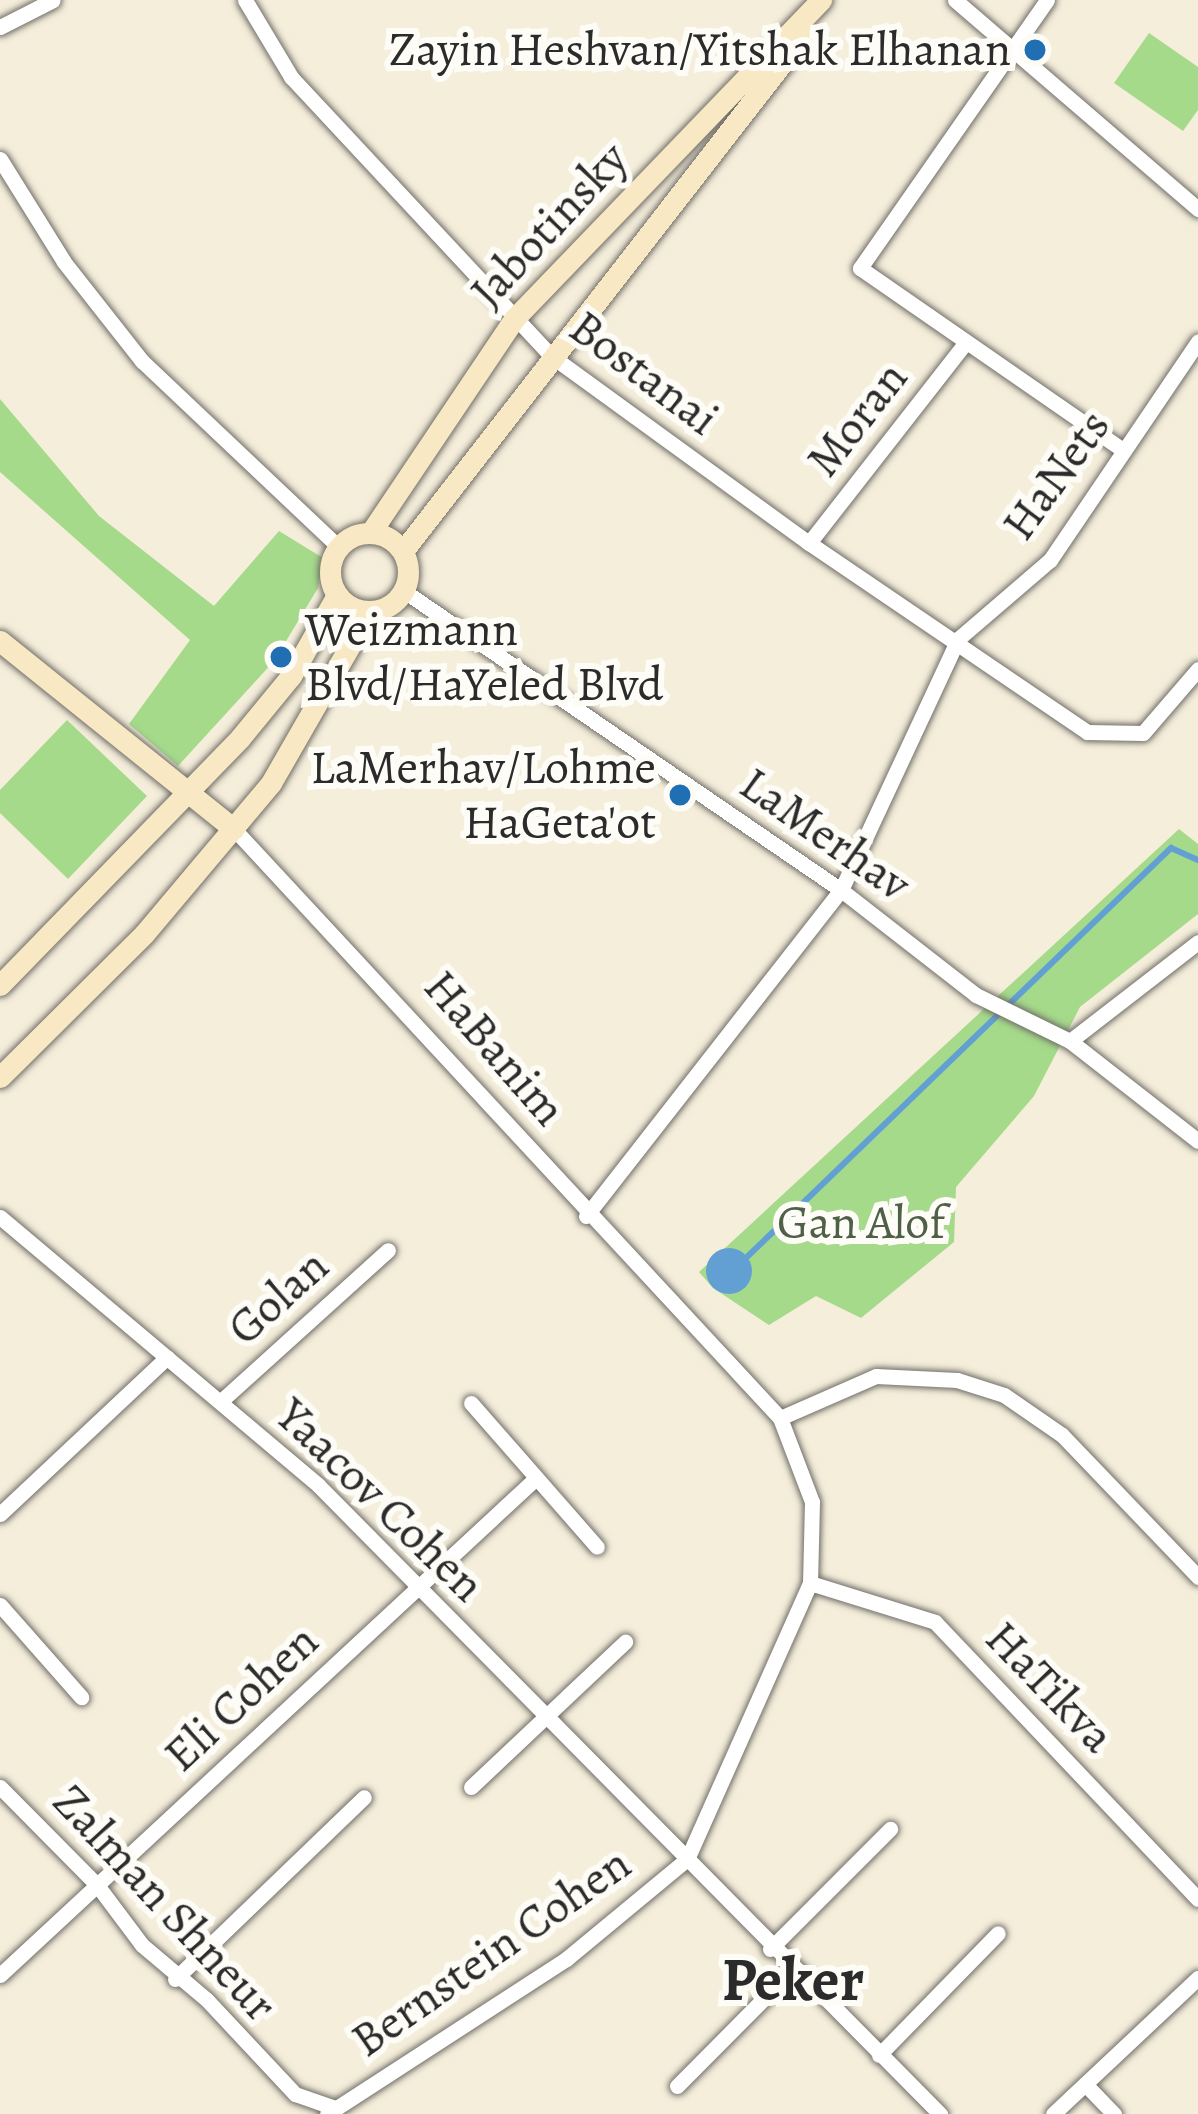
<!DOCTYPE html>
<style>
body{margin:0}
#map{position:relative;width:1198px;height:2114px;overflow:hidden;background:#f5eedb;font-family:Alegreya,serif}
div>[style]{position:absolute}
.green>*{inset:0;background:#a5da8b}
.water>*{inset:0;background:#62a0d4}
.round{border-radius:50%}
.stream>*{height:6px;margin:-3px;padding:0 3px;transform-origin:3px;border-radius:3px;background:#62a0d4}
.roads{filter:drop-shadow(0 0 3px #726f69) drop-shadow(0 0 3px #726f69)}
.street>*{height:15px;margin:-7.5px;padding:0 7.5px;transform-origin:7.5px;border-radius:7.5px;background:#fff}
.secondary>*{height:21px;margin:-10.5px;padding:0 10.5px;transform-origin:10.5px;border-radius:10.5px;background:#f8e8c3}
.secondary>.ring{margin:-10.5px;padding:0;box-sizing:content-box;background:none;border:21px solid #f8e8c3;border-radius:50%}
.dots>*{width:33px;height:33px;translate:-50% -50%;box-sizing:border-box;border:6px solid #fdfcf7;border-radius:50%}
span{translate:-50% -50%;white-space:nowrap;text-align:center;line-height:1.15;-webkit-text-stroke:12px #fdfcf7;paint-order:stroke}
.poi-label{font-size:48px;color:#2b2b2b}
.right{translate:-100% -50%;text-align:right}
.left{translate:0 -50%;text-align:left}
.street-label{font-size:48px;color:#2b2b2b}
.park-label{font-size:48px;color:#506048}
.district-label{font-size:60px;color:#2b2b2b;font-weight:700}
</style>
<div id="map">
<div class="green">
<div style="clip-path:polygon(1149px 33px,1198px 67px,1198px 110px,1183px 131px,1114px 83px)"></div>
<div style="clip-path:polygon(0 399px,99px 516px,214px 606px,279px 531px,323px 558px,318px 588px,274px 661px,178px 766px,129px 724px,190px 640px,0 472px)"></div>
<div style="clip-path:polygon(67px 720px,147px 796px,68px 879px,0 813px,0 790px)"></div>
<div style="clip-path:polygon(1179px 829px,1198px 844px,1198px 914px,1080px 1007px,1034px 1096px,956px 1187px,954px 1242px,861px 1318px,816px 1296px,769px 1325px,713px 1288px,699px 1272px)"></div>
</div>
<div class="water">
<div class="round" style="left:706px;top:1248px;width:46px;height:46px"></div>
</div>
<div class="stream">
<div style="left:748px;top:1256px;width:588px;rotate:-43.97deg"></div>
<div style="left:1171px;top:848px;width:30px;rotate:24deg"></div>
</div>
<div class="roads">
<div class="street">
<div style="left:245px;top:0;width:90px;rotate:59.1deg"></div>
<div style="left:291px;top:77px;width:380px;rotate:47deg"></div>
<div style="left:550px;top:355px;width:320px;rotate:36deg"></div>
<div style="left:809px;top:543px;width:336px;rotate:34.2deg"></div>
<div style="left:1087px;top:732px;width:56px;rotate:1deg"></div>
<div style="left:1143px;top:733px;width:84px;rotate:-49.3deg"></div>
<div style="left:955px;top:0;width:321px;rotate:40.7deg"></div>
<div style="left:1047px;top:0;width:327px;rotate:124.9deg"></div>
<div style="left:860px;top:268px;width:320px;rotate:34.7deg"></div>
<div style="left:0;top:27px;width:59px;rotate:-27deg"></div>
<div style="left:0;top:159px;width:121px;rotate:58.1deg"></div>
<div style="left:64px;top:262px;width:126px;rotate:51.8deg"></div>
<div style="left:142px;top:361px;width:271px;rotate:43.4deg"></div>
<div style="left:809px;top:543px;width:255px;rotate:-52deg"></div>
<div style="left:404px;top:591px;width:529px;rotate:34.38deg"></div>
<div style="left:841px;top:890px;width:171px;rotate:37.9deg"></div>
<div style="left:976px;top:995px;width:105px;rotate:26.1deg"></div>
<div style="left:1070px;top:1041px;width:162px;rotate:38deg"></div>
<div style="left:234px;top:829px;width:803px;rotate:47.17deg"></div>
<div style="left:780px;top:1418px;width:90px;rotate:69.1deg"></div>
<div style="left:812px;top:1502px;width:81px;rotate:91.4deg"></div>
<div style="left:810px;top:1583px;width:302px;rotate:114deg"></div>
<div style="left:687px;top:1859px;width:157px;rotate:140.4deg"></div>
<div style="left:566px;top:1959px;width:285px;rotate:147deg"></div>
<div style="left:1070px;top:1041px;width:162px;rotate:-37.7deg"></div>
<div style="left:586px;top:1216px;width:414px;rotate:-52deg"></div>
<div style="left:841px;top:890px;width:277px;rotate:-65deg"></div>
<div style="left:958px;top:639px;width:121px;rotate:-40.7deg"></div>
<div style="left:1050px;top:560px;width:264px;rotate:-55.9deg"></div>
<div style="left:0;top:1217px;width:416px;rotate:40.1deg"></div>
<div style="left:318px;top:1485px;width:885px;rotate:45.32deg"></div>
<div style="left:221px;top:1401px;width:225px;rotate:-42.1deg"></div>
<div style="left:471px;top:1403px;width:191px;rotate:48.8deg"></div>
<div style="left:780px;top:1418px;width:105px;rotate:-23.6deg"></div>
<div style="left:876px;top:1376px;width:81px;rotate:2.8deg"></div>
<div style="left:957px;top:1380px;width:49px;rotate:17.7deg"></div>
<div style="left:1004px;top:1395px;width:70px;rotate:34.6deg"></div>
<div style="left:1062px;top:1435px;width:197px;rotate:46.2deg"></div>
<div style="left:0;top:1514px;width:229px;rotate:-43.2deg"></div>
<div style="left:810px;top:1583px;width:131px;rotate:17.3deg"></div>
<div style="left:935px;top:1622px;width:382px;rotate:46.5deg"></div>
<div style="left:0;top:1605px;width:123px;rotate:48.6deg"></div>
<div style="left:0;top:1787px;width:138px;rotate:45.3deg"></div>
<div style="left:97px;top:1885px;width:75px;rotate:53.1deg"></div>
<div style="left:142px;top:1945px;width:85px;rotate:40.2deg"></div>
<div style="left:207px;top:2000px;width:129px;rotate:46.9deg"></div>
<div style="left:295px;top:2094px;width:42px;rotate:19.3deg"></div>
<div style="left:471px;top:1787px;width:212px;rotate:-43.3deg"></div>
<div style="left:770px;top:1949px;width:170px;rotate:-45deg"></div>
<div style="left:0;top:1975px;width:731px;rotate:-42.84deg"></div>
<div style="left:175px;top:1979px;width:262px;rotate:-43.9deg"></div>
<div style="left:879px;top:2055px;width:170px;rotate:-45.7deg"></div>
<div style="left:1085px;top:2084px;width:42px;rotate:46deg"></div>
<div style="left:677px;top:2086px;width:163px;rotate:-45.2deg"></div>
<div style="left:1053px;top:2114px;width:199px;rotate:-43.2deg"></div>
</div>
<div class="secondary">
<div style="left:371px;top:532px;width:257px;rotate:-56.1deg"></div>
<div style="left:514px;top:319px;width:443px;rotate:-46.1deg"></div>
<div class="ring" style="left:330px;top:533px;width:57px;height:57px"></div>
<div style="left:403px;top:551px;width:653px;rotate:-52.15deg"></div>
<div style="left:0;top:641px;width:300px;rotate:38.8deg"></div>
<div style="left:0;top:985px;width:344px;rotate:-45.8deg"></div>
<div style="left:240px;top:738px;width:80px;rotate:-50.6deg"></div>
<div style="left:291px;top:676px;width:93px;rotate:-60.4deg"></div>
<div style="left:0;top:1077px;width:203px;rotate:-44.8deg"></div>
<div style="left:144px;top:934px;width:197px;rotate:-49.9deg"></div>
<div style="left:271px;top:783px;width:198px;rotate:-60.1deg"></div>
</div>
</div>
<div class="dots">
<div style="left:1035px;top:50px;background:#1f6fb2"></div>
<div style="left:281px;top:657px;background:#1f6fb2"></div>
<div style="left:680px;top:795px;background:#1f6fb2"></div>
</div>
<div class="poi-label">
<span class="right" style="left:1011px;top:50px">Zayin Heshvan/Yitshak Elhanan</span>
<span class="left" style="left:305px;top:657px">Weizmann<br>Blvd/HaYeled Blvd</span>
<span class="right" style="left:656px;top:795px">LaMerhav/Lohme<br>HaGeta'ot</span>
</div>
<div class="street-label">
<span style="left:549px;top:225px;rotate:-47deg">Jabotinsky</span>
<span style="left:644px;top:373px;rotate:37deg">Bostanai</span>
<span style="left:857px;top:419px;rotate:-52deg">Moran</span>
<span style="left:1056px;top:475px;rotate:-54deg">HaNets</span>
<span style="left:825px;top:834px;rotate:35deg">LaMerhav</span>
<span style="left:495px;top:1048px;rotate:49deg">HaBanim</span>
<span style="left:278px;top:1297px;rotate:-42deg">Golan</span>
<span style="left:380px;top:1500px;rotate:44deg">Yaacov Cohen</span>
<span style="left:1050px;top:1687px;rotate:46deg">HaTikva</span>
<span style="left:241px;top:1698px;rotate:-43deg">Eli Cohen</span>
<span style="left:165px;top:1903px;rotate:47deg">Zalman Shneur</span>
<span style="left:491px;top:1952px;rotate:-35deg">Bernstein Cohen</span>
</div>
<div class="park-label">
<span style="left:861px;top:1223px">Gan Alof</span>
</div>
<div class="district-label">
<span style="left:793px;top:1980px">Peker</span>
</div>
</div>
